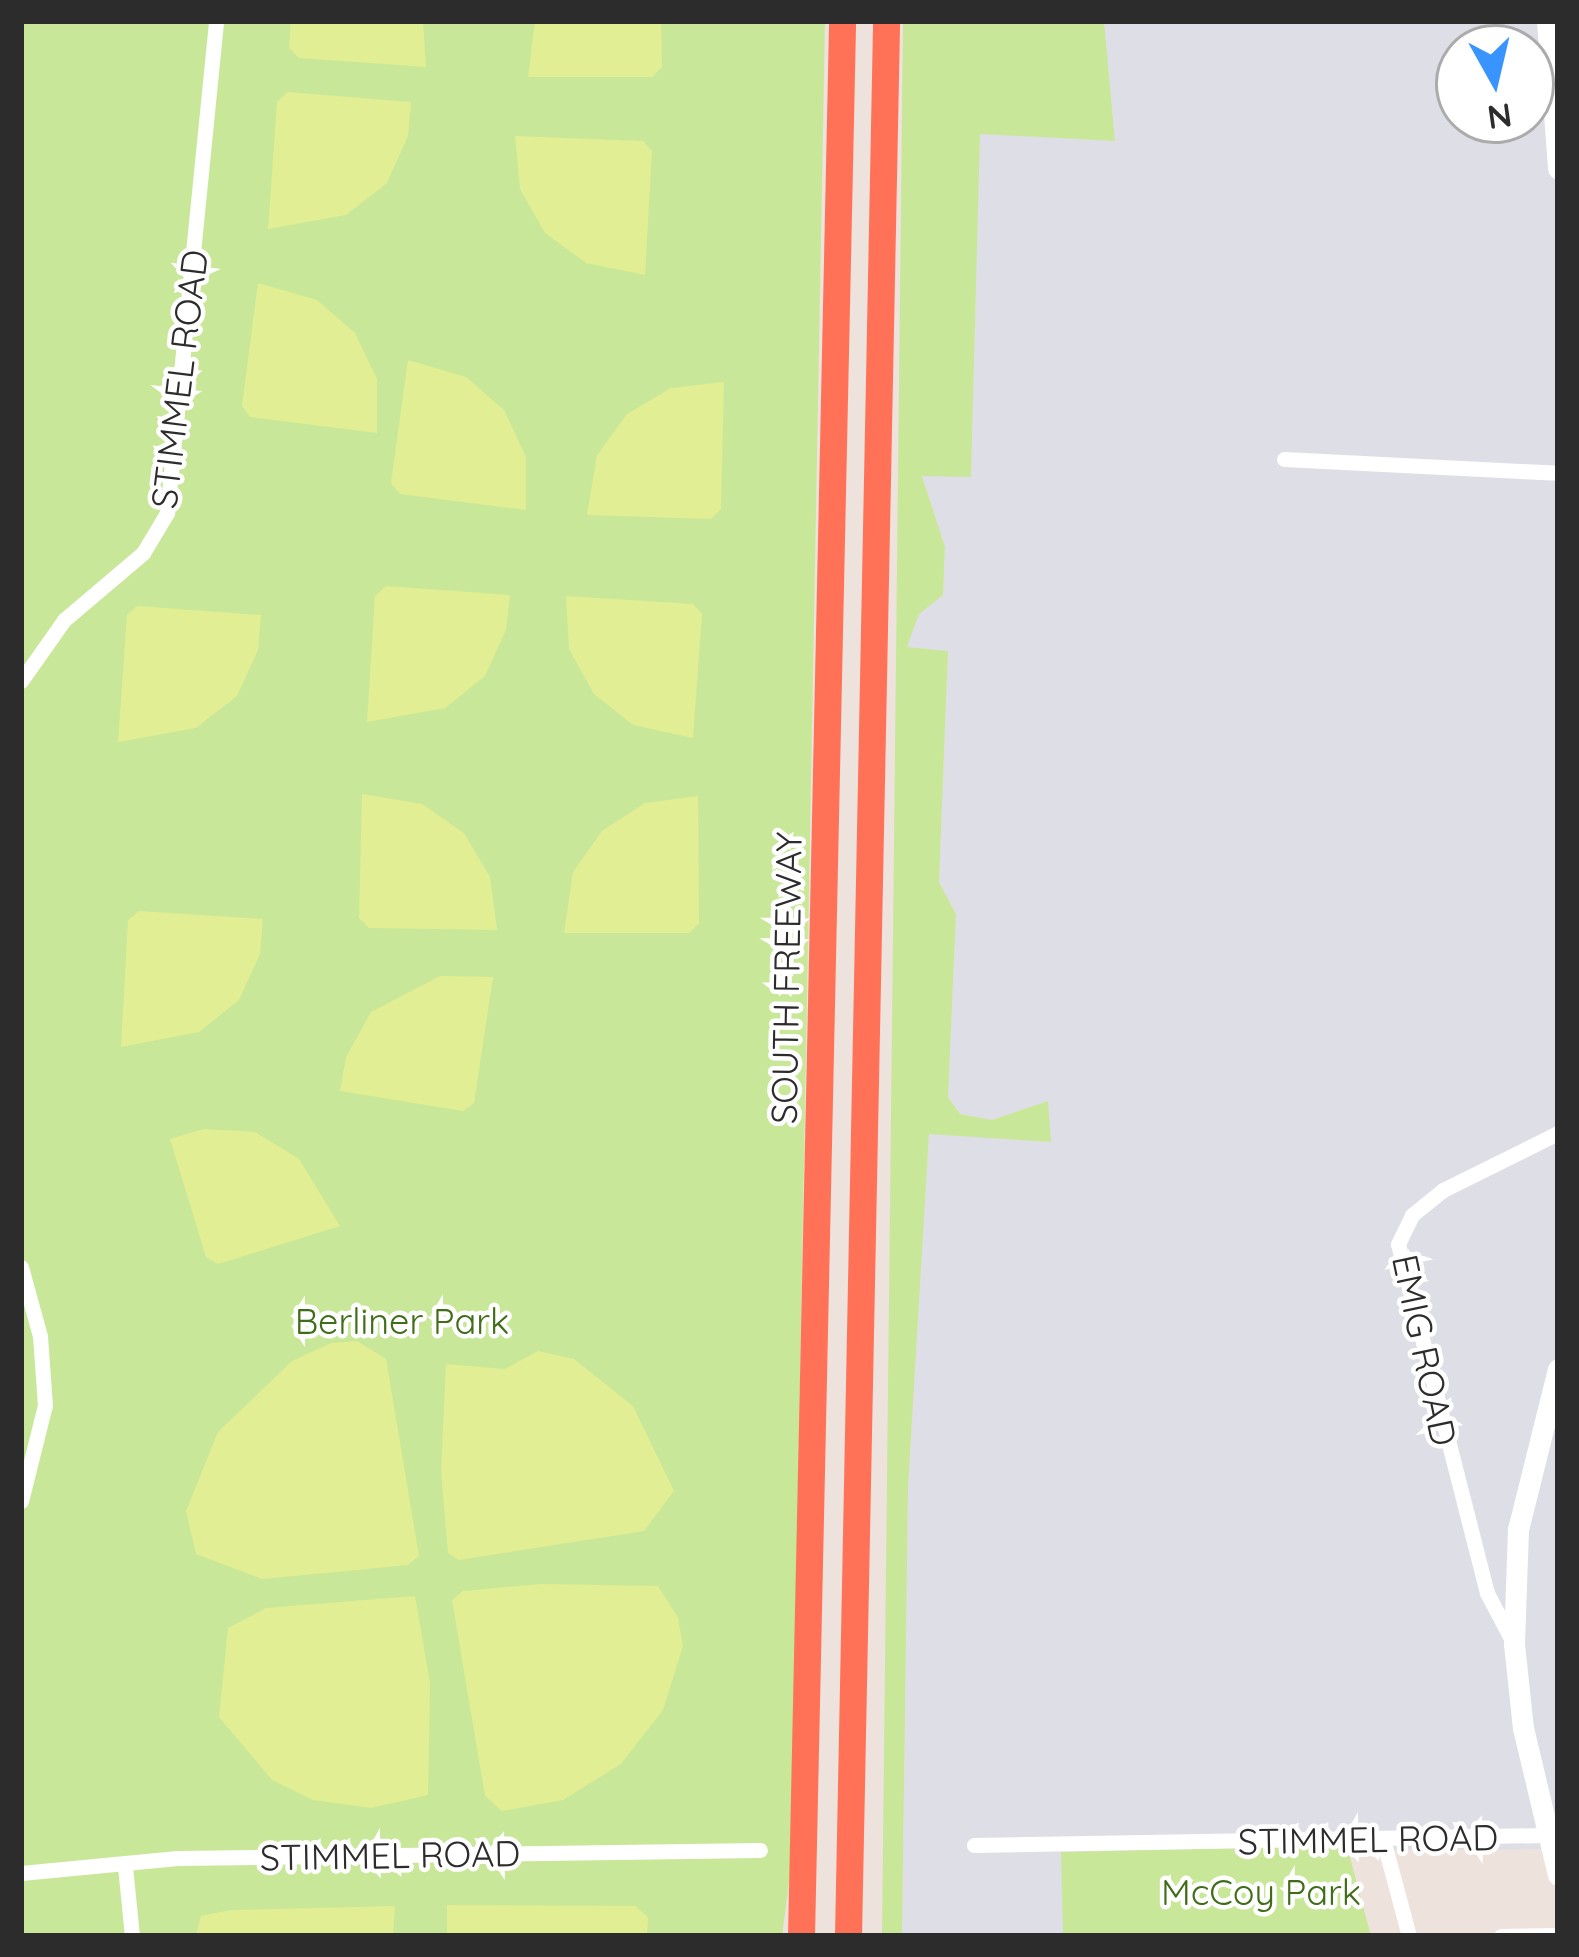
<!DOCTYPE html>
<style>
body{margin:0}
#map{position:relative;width:1579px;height:1957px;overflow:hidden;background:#eee2dd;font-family:Quicksand,sans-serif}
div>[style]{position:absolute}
.industrial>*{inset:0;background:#dedee6}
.green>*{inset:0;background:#c8e798}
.pitch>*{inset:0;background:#e1ee93}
.street>*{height:15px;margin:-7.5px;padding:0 7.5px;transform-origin:7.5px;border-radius:7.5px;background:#fff}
.secondary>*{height:21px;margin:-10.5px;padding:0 10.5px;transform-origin:10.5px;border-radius:10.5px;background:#fff}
.highway>*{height:27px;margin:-13.5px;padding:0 13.5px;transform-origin:13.5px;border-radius:13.5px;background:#ff7257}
span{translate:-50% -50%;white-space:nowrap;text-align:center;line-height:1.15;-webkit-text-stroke:9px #fff;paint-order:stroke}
.street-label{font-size:36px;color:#2c2c2c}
.park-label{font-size:36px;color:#406d17}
.frame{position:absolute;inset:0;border:24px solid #2c2c2c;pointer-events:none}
.north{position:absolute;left:1435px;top:24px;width:120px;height:120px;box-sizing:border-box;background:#fff;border:3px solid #ababab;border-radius:50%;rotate:172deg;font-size:33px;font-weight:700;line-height:48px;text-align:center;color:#2c2c2c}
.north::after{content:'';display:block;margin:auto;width:42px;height:54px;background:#3994ff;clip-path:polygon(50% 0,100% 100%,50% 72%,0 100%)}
</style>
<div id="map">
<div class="industrial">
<div style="clip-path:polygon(evenodd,1104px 21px,1558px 21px,1558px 1849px,1062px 1852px,1063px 1936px,902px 1936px,908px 1488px,929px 1133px,1050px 1142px,1048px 1101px,992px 1120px,960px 1114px,948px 1097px,956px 914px,939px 882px,948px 652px,906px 648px,919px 613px,943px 594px,945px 547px,922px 476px,971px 476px,980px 133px,1115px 141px,1104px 21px,1459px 48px,1531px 48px,1531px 120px,1459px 120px,1459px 48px)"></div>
</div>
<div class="green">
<div style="clip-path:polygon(21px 21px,825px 21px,791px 1867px,782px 1936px,21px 1936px)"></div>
<div style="clip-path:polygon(903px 21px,1104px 21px,1115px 141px,980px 134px,971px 477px,922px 476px,945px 547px,943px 595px,919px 614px,907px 647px,948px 651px,939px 882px,956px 914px,948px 1097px,960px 1114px,992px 1120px,1048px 1101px,1051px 1142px,929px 1134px,908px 1488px,902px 1936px,882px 1936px)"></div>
<div style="clip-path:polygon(1347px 1846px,1371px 1936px,1063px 1936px,1061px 1852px)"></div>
</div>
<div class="pitch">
<div style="clip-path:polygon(291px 21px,423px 21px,426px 67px,299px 58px,289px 48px)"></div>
<div style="clip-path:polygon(535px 21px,661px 21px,662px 67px,652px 77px,528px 77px)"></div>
<div style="clip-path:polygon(288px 92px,411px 102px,408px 136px,387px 183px,346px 215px,268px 229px,277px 102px)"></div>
<div style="clip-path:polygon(515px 136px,643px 141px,652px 151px,645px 275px,586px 263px,545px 233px,520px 189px)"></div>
<div style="clip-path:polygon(258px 283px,317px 300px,355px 333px,377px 379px,377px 433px,250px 417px,242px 406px)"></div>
<div style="clip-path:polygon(408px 360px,466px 377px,504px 410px,526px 457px,526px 510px,400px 494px,391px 483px)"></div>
<div style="clip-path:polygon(724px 382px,721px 509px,711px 519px,587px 515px,597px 455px,627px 414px,671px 388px)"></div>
<div style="clip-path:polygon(386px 586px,510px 595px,506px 630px,485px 676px,445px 708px,367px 722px,375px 596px)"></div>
<div style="clip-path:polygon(566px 596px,693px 604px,702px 614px,693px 738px,633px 725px,594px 694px,569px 649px)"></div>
<div style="clip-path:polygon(137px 606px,261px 615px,258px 650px,237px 696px,196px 728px,118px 742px,127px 615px)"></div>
<div style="clip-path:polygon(362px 794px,422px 804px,464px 833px,490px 877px,497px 930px,369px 928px,359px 918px)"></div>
<div style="clip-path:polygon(698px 796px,699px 923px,689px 933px,564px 933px,573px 872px,602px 831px,645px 803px)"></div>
<div style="clip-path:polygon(139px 911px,263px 919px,260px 954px,239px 1000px,199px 1032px,121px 1047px,128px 920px)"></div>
<div style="clip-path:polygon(440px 976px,493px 977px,474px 1103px,463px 1111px,340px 1091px,346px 1057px,371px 1012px)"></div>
<div style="clip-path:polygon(204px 1129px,255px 1132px,299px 1159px,340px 1226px,218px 1264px,206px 1257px,170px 1139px)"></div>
<div style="clip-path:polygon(357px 1341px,386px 1359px,419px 1556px,408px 1565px,262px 1579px,196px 1554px,186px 1511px,218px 1432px,292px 1361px,331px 1343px)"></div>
<div style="clip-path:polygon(538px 1351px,574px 1359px,633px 1406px,674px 1491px,644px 1531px,459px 1560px,448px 1553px,441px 1471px,446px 1364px,505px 1369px)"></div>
<div style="clip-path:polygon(541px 1584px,658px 1586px,678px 1618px,683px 1646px,663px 1710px,621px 1764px,563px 1800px,502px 1811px,485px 1796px,452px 1600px,463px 1591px)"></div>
<div style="clip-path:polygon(415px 1596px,430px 1683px,428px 1795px,371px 1808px,313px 1800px,272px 1780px,219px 1717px,228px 1628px,266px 1608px)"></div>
<div style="clip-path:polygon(447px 1905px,635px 1906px,648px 1917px,647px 1936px,447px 1936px)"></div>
<div style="clip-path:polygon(395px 1906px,393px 1936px,196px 1936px,201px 1916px,231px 1910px)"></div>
</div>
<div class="street">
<div style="left:1284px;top:459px;width:274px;rotate:2.9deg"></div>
<div style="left:21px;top:681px;width:75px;rotate:-54.8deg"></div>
<div style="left:64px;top:620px;width:104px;rotate:-40.3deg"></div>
<div style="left:143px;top:553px;width:47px;rotate:-59deg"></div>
<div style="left:167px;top:513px;width:494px;rotate:-84.3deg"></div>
<div style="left:21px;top:1267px;width:72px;rotate:74.6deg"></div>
<div style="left:40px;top:1336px;width:69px;rotate:85.9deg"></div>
<div style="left:45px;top:1405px;width:99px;rotate:104deg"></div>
<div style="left:1514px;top:1644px;width:58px;rotate:-117.9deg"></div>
<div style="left:1487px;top:1593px;width:360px;rotate:-104.3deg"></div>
<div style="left:1398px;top:1244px;width:32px;rotate:-64deg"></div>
<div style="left:1412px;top:1215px;width:40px;rotate:-39deg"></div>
<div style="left:1443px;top:1190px;width:128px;rotate:-26.4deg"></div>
<div style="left:1383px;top:1839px;width:100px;rotate:75deg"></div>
<div style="left:974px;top:1845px;width:572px;rotate:-1deg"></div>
<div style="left:125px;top:1866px;width:70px;rotate:84.3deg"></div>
<div style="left:21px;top:1873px;width:157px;rotate:-5.5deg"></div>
<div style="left:177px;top:1858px;width:583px;rotate:-0.79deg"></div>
<div style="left:1501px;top:1936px;width:57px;rotate:-1deg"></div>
</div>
<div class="secondary">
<div style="left:1547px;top:21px;width:148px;rotate:85.7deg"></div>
<div style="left:1558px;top:1369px;width:165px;rotate:104deg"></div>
<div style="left:1518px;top:1529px;width:115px;rotate:92deg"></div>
<div style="left:1514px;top:1644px;width:84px;rotate:83.9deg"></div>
<div style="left:1523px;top:1728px;width:151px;rotate:76.6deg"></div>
</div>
<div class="highway">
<div style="left:801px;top:1936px;width:1915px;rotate:-88.77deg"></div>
<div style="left:848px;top:1936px;width:1915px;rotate:-88.86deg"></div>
</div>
<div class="street-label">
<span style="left:179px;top:379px;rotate:-83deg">STIMMEL ROAD</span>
<span style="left:786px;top:978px;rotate:-89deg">SOUTH FREEWAY</span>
<span style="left:1425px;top:1350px;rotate:78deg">EMIG ROAD</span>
<span style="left:1368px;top:1839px;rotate:-1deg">STIMMEL ROAD</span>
<span style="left:390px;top:1855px;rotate:-1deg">STIMMEL ROAD</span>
</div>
<div class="park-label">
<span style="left:402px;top:1321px">Berliner Park</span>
<span style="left:1261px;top:1892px">McCoy Park</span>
</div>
<div class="frame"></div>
<div class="north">N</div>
</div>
